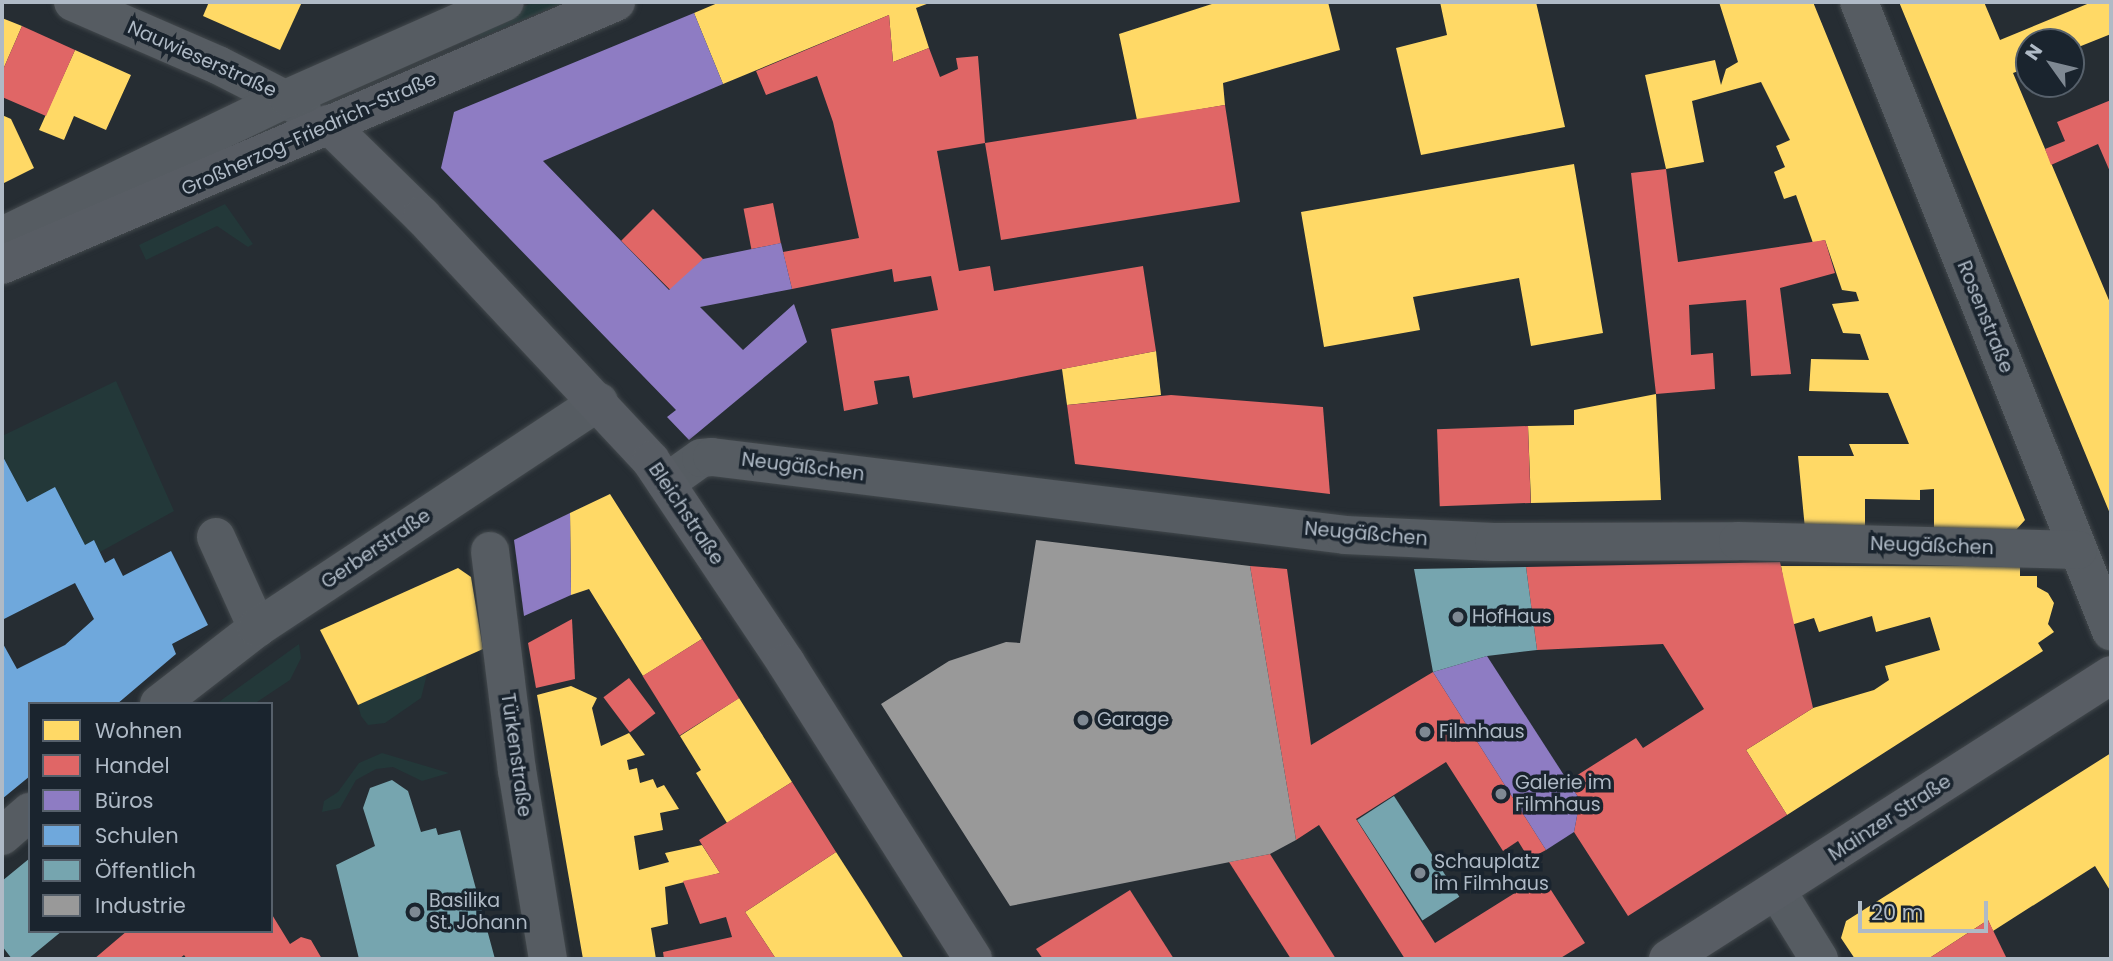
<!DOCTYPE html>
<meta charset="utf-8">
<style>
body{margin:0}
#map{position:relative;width:2113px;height:961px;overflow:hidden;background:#262d33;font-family:Poppins,sans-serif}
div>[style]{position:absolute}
.green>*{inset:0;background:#233839}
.homes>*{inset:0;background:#ffd966}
.shops>*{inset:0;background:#e06666;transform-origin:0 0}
.offices>*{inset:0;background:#8e7cc3}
.schools>*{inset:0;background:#6fa8dc}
.public>*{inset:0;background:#76a5af;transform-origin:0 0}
.industry>*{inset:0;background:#999}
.roads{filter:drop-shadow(0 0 2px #42484c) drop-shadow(0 0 2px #42484c)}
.minor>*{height:38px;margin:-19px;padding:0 19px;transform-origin:19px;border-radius:19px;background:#565c62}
.major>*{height:38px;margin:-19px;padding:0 19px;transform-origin:19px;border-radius:19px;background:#585d64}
.dots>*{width:19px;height:19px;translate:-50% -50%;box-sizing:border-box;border:4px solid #1a242e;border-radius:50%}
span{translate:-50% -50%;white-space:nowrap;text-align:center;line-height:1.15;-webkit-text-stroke:7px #1a242e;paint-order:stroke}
.street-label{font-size:19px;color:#afbac6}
.poi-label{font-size:19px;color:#afbac6}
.left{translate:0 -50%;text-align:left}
.frame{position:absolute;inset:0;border:4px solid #afbac6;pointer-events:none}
.legend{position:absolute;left:28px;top:702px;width:245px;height:231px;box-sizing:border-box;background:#1a242e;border:2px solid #56606b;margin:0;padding:9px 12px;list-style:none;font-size:21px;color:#afbac6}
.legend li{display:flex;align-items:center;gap:14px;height:35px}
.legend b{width:35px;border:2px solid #56606b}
.north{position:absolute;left:2015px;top:28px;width:70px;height:70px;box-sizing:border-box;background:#1a242e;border:2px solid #56606b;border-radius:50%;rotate:304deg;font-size:19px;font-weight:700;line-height:28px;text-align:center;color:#afbac6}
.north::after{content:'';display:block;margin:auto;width:24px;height:32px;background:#7f8993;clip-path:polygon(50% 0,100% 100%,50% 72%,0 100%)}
.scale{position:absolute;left:1858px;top:901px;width:130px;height:32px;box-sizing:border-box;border:4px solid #afbac6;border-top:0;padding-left:9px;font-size:21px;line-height:24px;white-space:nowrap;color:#afbac6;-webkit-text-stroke:5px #1a242e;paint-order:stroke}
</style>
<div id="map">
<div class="green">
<div style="clip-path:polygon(534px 2px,565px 2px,481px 37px,471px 29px)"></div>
<div style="clip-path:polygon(225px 204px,253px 244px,248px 247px,217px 226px,146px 260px,139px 245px)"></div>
<div style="clip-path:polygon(116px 381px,174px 511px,100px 552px,94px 541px,85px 545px,55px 488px,27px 502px,2px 455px,2px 436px)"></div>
<div style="clip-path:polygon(299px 644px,301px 658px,290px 680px,254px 704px,216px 704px)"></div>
<div style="clip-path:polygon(427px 674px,421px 698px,385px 723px,368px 725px,361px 716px,358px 705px)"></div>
<div style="clip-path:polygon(382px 753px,449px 773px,422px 781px,393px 767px,376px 769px,356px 780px,340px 808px,322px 812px,324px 801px,338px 792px,359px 763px)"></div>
</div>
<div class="homes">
<div style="clip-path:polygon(209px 2px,302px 2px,280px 50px,203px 16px)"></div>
<div style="clip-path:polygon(720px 2px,932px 2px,916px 8px,929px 48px,893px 62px,889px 15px,723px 84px,694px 13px)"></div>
<div style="clip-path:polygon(1218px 2px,1328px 2px,1340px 50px,1223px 83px,1225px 105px,1137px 120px,1119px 34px)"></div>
<div style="clip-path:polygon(1440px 2px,1536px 2px,1565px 127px,1421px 155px,1396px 48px,1447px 35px)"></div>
<div style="clip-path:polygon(1719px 2px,1813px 2px,2025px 520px,2015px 531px,1934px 530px,1934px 489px,1920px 490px,1920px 500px,1865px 499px,1865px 529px,1805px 529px,1798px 456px,1854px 456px,1849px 444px,1909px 444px,1888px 393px,1809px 391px,1811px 359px,1869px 360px,1860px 334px,1843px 333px,1832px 304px,1859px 301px,1856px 292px,1842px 290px,1825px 240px,1813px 243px,1796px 195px,1784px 199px,1774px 172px,1785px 167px,1776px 146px,1790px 140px,1761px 82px,1692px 101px,1704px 162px,1666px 169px,1645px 75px,1715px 60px,1721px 85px,1726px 69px,1738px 62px)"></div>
<div style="clip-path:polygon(1899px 2px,1984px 2px,2000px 40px,2092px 2px,2111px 2px,2111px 34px,2071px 50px,2071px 42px,2029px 42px,2029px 67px,2013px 73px,2111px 305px,2111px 516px)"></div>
<div style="clip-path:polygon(2px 18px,22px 26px,2px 72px)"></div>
<div style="clip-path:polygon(75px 50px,131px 75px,106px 130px,74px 116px,64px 140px,39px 130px)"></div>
<div style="clip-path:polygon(2px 115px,11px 119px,34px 168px,2px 184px)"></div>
<div style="clip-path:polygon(1574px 164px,1603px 333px,1531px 346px,1519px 278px,1413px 297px,1420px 330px,1324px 347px,1301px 212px)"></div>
<div style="clip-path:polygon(1156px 351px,1161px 395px,1067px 405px,1062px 369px)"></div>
<div style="clip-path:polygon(1656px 394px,1661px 500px,1531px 503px,1528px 426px,1574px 425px,1574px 410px)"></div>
<div style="clip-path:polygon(610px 494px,702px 639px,643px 676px,589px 589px,571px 595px,570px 513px)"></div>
<div style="clip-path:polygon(1781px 566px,2020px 566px,2020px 576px,2037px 576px,2037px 587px,2048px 593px,2054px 603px,2048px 624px,2054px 632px,2038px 643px,2043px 651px,1787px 815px,1746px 750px,1813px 708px,1874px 690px,1889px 680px,1885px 666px,1940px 650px,1930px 617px,1876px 632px,1872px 616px,1819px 632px,1814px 618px,1791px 625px)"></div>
<div style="clip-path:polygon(458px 568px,471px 577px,483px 649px,358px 705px,320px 630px)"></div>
<div style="clip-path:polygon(571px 686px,597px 698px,592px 708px,601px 746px,629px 733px,645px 755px,627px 760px,629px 770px,637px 768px,640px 783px,653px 779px,657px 788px,664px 785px,679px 809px,660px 813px,663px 830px,634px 836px,639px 870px,669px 862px,665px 853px,702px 845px,720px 873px,665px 887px,668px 924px,651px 928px,656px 959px,583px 959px,537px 695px)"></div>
<div style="clip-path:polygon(739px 698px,792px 782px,727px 823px,696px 773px,701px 770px,680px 736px)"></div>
<div style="clip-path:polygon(2111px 753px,2111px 892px,2095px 866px,1993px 931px,1988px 920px,1928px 959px,1855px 959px,1841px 938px,1846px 921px)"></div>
<div style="clip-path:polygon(836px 852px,867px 900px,904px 959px,776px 959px,745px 912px)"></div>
</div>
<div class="shops">
<div style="clip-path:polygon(889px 15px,893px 62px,929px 48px,940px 77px,958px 69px,956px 58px,978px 56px,985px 143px,1225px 105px,1240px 202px,1001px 240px,985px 143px,937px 151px,959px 271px,990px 266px,994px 291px,1143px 266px,1156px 351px,913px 398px,909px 376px,874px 381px,878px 404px,844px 411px,831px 329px,938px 310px,931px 276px,894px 282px,892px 269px,792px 289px,783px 252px,859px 238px,833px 122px,817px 76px,766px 95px,756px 71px)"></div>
<div style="clip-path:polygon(22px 26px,75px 50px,46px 116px,2px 97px,2px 72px)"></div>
<div style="clip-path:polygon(2111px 100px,2111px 174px,2098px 144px,2051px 165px,2045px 149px,2065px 141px,2057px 122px)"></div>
<div style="clip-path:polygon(1666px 169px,1678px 262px,1825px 240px,1835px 273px,1780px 288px,1791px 374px,1751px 376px,1746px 300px,1689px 305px,1691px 355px,1713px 353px,1715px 389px,1656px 394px,1631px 173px)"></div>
<div style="left:773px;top:203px;width:41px;height:30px;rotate:79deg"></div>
<div style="left:653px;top:209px;width:71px;height:45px;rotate:45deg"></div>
<div style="clip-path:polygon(1171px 395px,1323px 407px,1330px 494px,1075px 464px,1067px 405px)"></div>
<div style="left:1528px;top:426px;width:77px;height:91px;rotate:88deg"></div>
<div style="clip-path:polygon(1780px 562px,1813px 708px,1746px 750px,1787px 815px,1628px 916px,1574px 832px,1580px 800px,1568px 781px,1636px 738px,1643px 748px,1704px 709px,1663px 644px,1537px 650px,1526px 567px)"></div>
<div style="clip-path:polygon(1250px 566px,1287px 569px,1311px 745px,1433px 672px,1546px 850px,1529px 859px,1518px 841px,1503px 851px,1446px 762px,1356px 819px,1435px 943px,1542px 876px,1585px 943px,1559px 959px,1405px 959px,1319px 825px,1296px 840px)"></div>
<div style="clip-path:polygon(572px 619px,575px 679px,536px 688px,528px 643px)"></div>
<div style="left:702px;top:639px;width:70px;height:70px;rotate:58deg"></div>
<div style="left:629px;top:678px;width:44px;height:32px;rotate:53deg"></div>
<div style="clip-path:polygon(792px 782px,836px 852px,745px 912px,776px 959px,664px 959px,663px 952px,732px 937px,726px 917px,700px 924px,683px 881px,720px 873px,699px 840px)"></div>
<div style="clip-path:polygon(1270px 854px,1336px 959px,1291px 959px,1229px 862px)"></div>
<div style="clip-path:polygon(1130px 890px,1174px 959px,1043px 959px,1036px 949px)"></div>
<div style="clip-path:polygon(271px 913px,290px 944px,301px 937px,311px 940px,322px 959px,187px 959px,184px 955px,179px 959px,94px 959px,127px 931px,271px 931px)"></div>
<div style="clip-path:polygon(1988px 920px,2007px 959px,1928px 959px)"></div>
</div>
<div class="offices">
<div style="clip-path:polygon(694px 13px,723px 84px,543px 161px,669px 290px,703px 259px,781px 243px,792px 289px,700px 307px,743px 350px,794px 304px,807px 342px,689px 440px,667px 417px,676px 410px,441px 168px,454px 112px)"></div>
<div style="clip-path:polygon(570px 513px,571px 595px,524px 616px,514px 540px)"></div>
<div style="clip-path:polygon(1487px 656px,1580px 800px,1574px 832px,1546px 850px,1433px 672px)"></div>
</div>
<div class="schools">
<div style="clip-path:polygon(2px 455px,27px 502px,55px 487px,85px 545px,94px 540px,105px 563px,114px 558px,123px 576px,171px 551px,208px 625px,172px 644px,176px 654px,117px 704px,30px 704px,30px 776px,2px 799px,2px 642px,17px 669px,65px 645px,94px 619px,75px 583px,2px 620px)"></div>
</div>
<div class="public">
<div style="clip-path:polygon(1526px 567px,1537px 650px,1487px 656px,1433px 672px,1414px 569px)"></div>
<div style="clip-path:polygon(392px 780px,408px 791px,421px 832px,436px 828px,438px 835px,460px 830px,495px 959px,359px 959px,336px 865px,375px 846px,363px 808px,370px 788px)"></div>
<div style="left:1394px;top:796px;width:120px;height:44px;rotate:57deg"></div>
<div style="clip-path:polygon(30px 858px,30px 931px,62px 931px,28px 959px,12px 959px,2px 946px,2px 881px)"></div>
</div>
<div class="industry">
<div style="clip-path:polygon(1036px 540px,1250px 566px,1296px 840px,1270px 854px,1010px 906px,881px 704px,949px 661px,1006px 642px,1020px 643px)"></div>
</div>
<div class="roads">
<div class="minor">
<div style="left:73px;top:2px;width:158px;rotate:23.5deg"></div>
<div style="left:218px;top:65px;width:94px;rotate:27.1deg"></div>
<div style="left:1859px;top:2px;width:678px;rotate:68.17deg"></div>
<div style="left:2px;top:236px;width:318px;rotate:-25.8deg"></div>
<div style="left:288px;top:98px;width:237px;rotate:-23.9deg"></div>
<div style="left:666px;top:483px;width:43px;rotate:-35.5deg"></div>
<div style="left:701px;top:458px;width:11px;rotate:-5deg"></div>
<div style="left:712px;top:457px;width:638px;rotate:7.02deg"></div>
<div style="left:1345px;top:535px;width:149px;rotate:2.7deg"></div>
<div style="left:1494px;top:542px;width:244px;rotate:-0.2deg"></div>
<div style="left:1738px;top:541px;width:340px;rotate:1.5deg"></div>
<div style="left:216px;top:537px;width:100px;rotate:65.7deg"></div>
<div style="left:490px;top:551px;width:221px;rotate:83deg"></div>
<div style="left:517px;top:770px;width:192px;rotate:80.7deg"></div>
<div style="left:159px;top:704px;width:124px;rotate:-37.8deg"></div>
<div style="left:257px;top:628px;width:410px;rotate:-33.5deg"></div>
<div style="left:2px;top:836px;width:37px;rotate:-41deg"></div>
<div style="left:1777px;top:891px;width:80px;rotate:58.3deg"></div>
</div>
<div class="major">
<div style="left:328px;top:124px;width:132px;rotate:44.4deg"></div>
<div style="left:422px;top:216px;width:335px;rotate:46.9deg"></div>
<div style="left:651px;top:461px;width:243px;rotate:56.2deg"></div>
<div style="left:786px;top:663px;width:350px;rotate:57.7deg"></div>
<div style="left:2px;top:265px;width:668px;rotate:-23.19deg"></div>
<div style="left:1668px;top:959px;width:526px;rotate:-32.66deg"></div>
</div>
</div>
<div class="dots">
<div style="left:1458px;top:617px;background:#7f8993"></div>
<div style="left:1083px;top:720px;background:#7f8993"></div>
<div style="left:1425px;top:732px;background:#7f8993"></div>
<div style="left:1501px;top:794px;background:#7f8993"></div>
<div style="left:1420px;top:873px;background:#7f8993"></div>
<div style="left:415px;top:912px;background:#7f8993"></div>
</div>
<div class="street-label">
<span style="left:202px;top:59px;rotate:24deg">Nauwieserstraße</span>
<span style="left:309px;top:134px;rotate:-24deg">Großherzog-Friedrich-Straße</span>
<span style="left:1985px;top:317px;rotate:68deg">Rosenstraße</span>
<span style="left:803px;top:467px;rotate:7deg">Neugäßchen</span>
<span style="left:686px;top:514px;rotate:56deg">Bleichstraße</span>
<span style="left:1366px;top:534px;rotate:5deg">Neugäßchen</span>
<span style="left:1932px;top:546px;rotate:2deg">Neugäßchen</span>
<span style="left:376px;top:549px;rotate:-34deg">Gerberstraße</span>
<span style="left:516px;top:755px;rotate:82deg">Türkenstraße</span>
<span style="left:1890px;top:818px;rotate:-33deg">Mainzer Straße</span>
</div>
<div class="poi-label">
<span class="left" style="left:1472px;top:617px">HofHaus</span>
<span class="left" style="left:1097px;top:720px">Garage</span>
<span class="left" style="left:1439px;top:732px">Filmhaus</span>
<span class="left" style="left:1515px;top:794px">Galerie im<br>Filmhaus</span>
<span class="left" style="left:1434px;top:873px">Schauplatz<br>im Filmhaus</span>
<span class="left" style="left:429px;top:912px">Basilika<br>St. Johann</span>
</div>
<div class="frame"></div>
<ul class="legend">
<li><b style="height:19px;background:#ffd966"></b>Wohnen</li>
<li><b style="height:19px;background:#e06666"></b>Handel</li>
<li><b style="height:19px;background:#8e7cc3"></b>Büros</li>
<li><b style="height:19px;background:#6fa8dc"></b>Schulen</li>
<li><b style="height:19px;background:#76a5af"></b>Öffentlich</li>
<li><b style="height:19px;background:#999"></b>Industrie</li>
</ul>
<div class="north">N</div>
<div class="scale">20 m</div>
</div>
